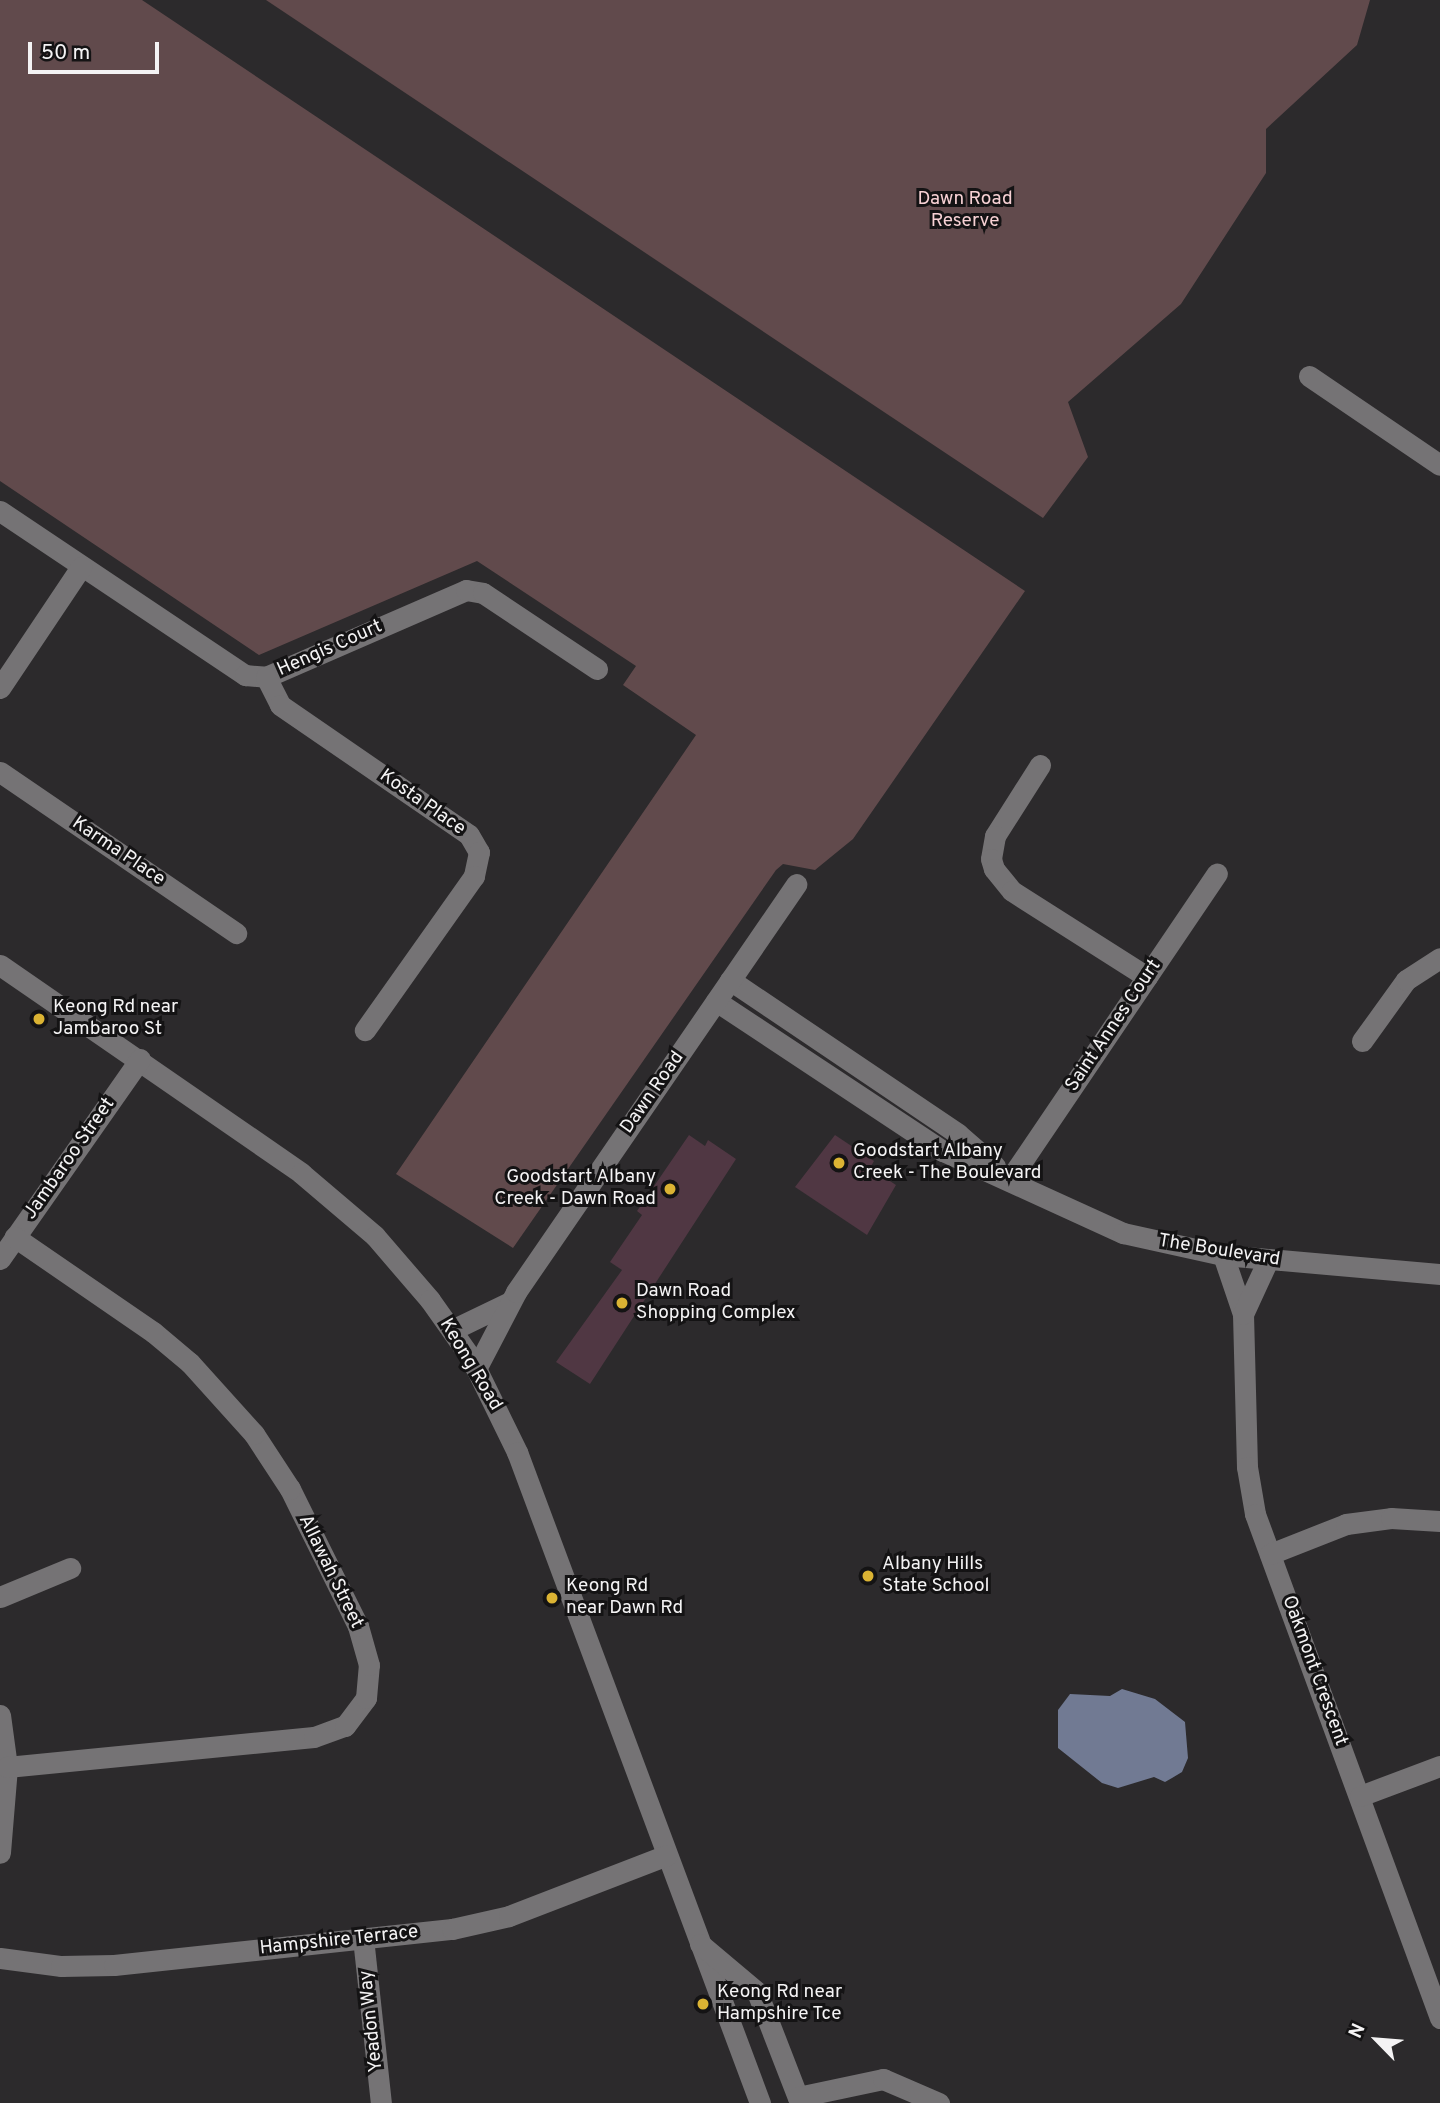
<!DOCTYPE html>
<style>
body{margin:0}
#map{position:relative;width:1440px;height:2103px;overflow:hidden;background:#2c2a2c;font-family:Overpass,sans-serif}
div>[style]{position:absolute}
.green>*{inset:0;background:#614a4c}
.water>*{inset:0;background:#717a93}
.building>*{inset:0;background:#503743}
.minor>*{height:21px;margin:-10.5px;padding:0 10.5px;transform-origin:10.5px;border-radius:10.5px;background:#757375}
.dots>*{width:19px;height:19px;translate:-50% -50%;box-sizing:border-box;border:4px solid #141314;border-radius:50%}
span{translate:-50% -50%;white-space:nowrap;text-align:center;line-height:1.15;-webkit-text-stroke:6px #141314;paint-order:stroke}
.park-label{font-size:19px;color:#f7d1d4}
.street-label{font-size:19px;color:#f4f3f4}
.poi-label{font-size:19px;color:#f4f3f4}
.left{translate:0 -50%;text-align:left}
.right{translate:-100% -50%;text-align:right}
.north{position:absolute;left:1342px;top:2005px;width:70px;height:70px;-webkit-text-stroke:5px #141314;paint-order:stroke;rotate:295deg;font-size:19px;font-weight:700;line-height:28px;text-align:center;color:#f4f3f4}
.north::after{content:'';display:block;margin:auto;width:24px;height:32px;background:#f4f3f4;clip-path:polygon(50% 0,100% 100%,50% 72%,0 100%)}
.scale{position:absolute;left:28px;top:42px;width:131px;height:32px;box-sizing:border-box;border:4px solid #f4f3f4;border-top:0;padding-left:9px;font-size:21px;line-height:24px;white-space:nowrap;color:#f4f3f4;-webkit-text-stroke:5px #141314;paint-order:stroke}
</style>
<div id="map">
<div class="green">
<div style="clip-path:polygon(0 0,142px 0,1025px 591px,853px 839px,815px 870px,783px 864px,776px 870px,513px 1248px,396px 1174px,696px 735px,623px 685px,636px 666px,477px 561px,259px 655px,0 481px)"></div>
<div style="clip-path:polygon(266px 0,1370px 0,1357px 45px,1266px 129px,1266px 173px,1181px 304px,1068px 402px,1088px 457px,1043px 518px)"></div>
</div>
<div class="water">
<div style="clip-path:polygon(1122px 1689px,1155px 1699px,1185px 1722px,1188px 1758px,1182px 1772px,1172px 1778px,1165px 1782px,1154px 1777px,1118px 1788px,1102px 1783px,1058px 1748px,1058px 1710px,1070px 1694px,1110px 1696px)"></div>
</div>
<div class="building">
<div style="clip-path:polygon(689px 1135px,705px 1146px,708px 1140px,736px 1159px,590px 1384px,556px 1362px,622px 1270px,610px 1262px,642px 1215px,637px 1211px)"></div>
<div style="clip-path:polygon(835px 1135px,874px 1161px,870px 1168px,896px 1185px,867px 1235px,795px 1187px)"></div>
</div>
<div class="minor">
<div style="left:1309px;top:376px;width:158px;rotate:34.2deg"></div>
<div style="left:0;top:511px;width:295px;rotate:33.8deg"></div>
<div style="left:245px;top:675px;width:21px;rotate:5deg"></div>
<div style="left:266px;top:677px;width:218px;rotate:-23.5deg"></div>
<div style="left:466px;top:590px;width:17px;rotate:10deg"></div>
<div style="left:483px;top:593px;width:137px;rotate:33.7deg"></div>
<div style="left:266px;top:677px;width:31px;rotate:63deg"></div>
<div style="left:280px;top:705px;width:229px;rotate:34.5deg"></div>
<div style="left:469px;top:835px;width:20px;rotate:60deg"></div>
<div style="left:479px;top:852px;width:25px;rotate:102deg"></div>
<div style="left:474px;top:876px;width:189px;rotate:125.3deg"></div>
<div style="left:0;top:688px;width:146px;rotate:-56.2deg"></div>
<div style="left:1040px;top:765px;width:84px;rotate:122.4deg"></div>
<div style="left:995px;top:836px;width:23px;rotate:100deg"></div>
<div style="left:991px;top:859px;width:10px;rotate:73deg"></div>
<div style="left:994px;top:869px;width:28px;rotate:51deg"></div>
<div style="left:1012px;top:891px;width:160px;rotate:32.5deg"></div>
<div style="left:0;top:772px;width:286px;rotate:34.3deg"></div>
<div style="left:0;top:965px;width:366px;rotate:34.6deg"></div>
<div style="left:301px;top:1173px;width:97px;rotate:40.4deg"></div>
<div style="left:375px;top:1236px;width:84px;rotate:49.3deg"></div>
<div style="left:430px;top:1300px;width:71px;rotate:54.7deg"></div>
<div style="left:471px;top:1358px;width:105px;rotate:63.9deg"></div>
<div style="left:517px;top:1452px;width:695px;rotate:69.53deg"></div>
<div style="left:730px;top:980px;width:275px;rotate:34deg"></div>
<div style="left:958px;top:1134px;width:49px;rotate:40.9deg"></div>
<div style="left:716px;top:1001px;width:272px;rotate:33.5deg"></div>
<div style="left:943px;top:1151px;width:198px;rotate:24.5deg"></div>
<div style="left:1123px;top:1233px;width:102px;rotate:12.4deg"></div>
<div style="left:1223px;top:1255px;width:218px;rotate:5deg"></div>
<div style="left:1362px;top:1041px;width:75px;rotate:-54.2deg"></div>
<div style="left:1406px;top:980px;width:40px;rotate:-32.9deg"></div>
<div style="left:1010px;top:1179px;width:369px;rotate:-55.9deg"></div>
<div style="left:1223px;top:1255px;width:62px;rotate:71.3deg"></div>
<div style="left:1243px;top:1314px;width:153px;rotate:88.5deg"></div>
<div style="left:1247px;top:1467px;width:48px;rotate:80.3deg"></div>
<div style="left:1255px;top:1514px;width:537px;rotate:69.84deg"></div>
<div style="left:0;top:1259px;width:244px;rotate:-55deg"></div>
<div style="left:1243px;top:1314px;width:60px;rotate:-65.2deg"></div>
<div style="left:452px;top:1330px;width:64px;rotate:-25.8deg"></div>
<div style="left:476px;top:1369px;width:87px;rotate:-62.5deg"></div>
<div style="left:516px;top:1292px;width:495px;rotate:-55.5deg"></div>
<div style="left:1270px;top:1554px;width:82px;rotate:-21.5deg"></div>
<div style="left:1346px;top:1524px;width:45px;rotate:-7.6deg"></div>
<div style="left:1391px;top:1518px;width:49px;rotate:3.5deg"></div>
<div style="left:0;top:1597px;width:76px;rotate:-22.5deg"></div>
<div style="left:0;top:1715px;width:52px;rotate:82.3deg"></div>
<div style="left:7px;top:1767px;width:86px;rotate:94.7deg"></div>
<div style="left:7px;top:1767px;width:308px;rotate:-5.6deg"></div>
<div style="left:314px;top:1737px;width:33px;rotate:-20deg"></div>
<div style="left:345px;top:1726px;width:35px;rotate:-53deg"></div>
<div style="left:366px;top:1698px;width:33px;rotate:-85deg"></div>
<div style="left:369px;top:1665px;width:41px;rotate:-105.8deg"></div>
<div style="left:358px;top:1626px;width:153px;rotate:-116.4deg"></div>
<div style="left:290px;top:1489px;width:66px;rotate:-123.2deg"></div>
<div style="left:254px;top:1434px;width:96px;rotate:-132deg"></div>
<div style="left:190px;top:1363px;width:48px;rotate:-140deg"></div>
<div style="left:153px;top:1332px;width:168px;rotate:-145.5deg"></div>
<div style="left:1360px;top:1796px;width:85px;rotate:-20.6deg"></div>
<div style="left:363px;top:1938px;width:166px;rotate:83.8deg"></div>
<div style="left:700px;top:1944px;width:75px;rotate:40.1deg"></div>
<div style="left:757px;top:1992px;width:119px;rotate:68.8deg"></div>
<div style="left:0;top:1958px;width:62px;rotate:7.5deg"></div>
<div style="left:61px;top:1966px;width:53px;rotate:-1.1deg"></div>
<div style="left:114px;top:1965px;width:340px;rotate:-6.1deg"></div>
<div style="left:452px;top:1929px;width:58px;rotate:-12.8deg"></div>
<div style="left:509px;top:1916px;width:169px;rotate:-21.1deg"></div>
<div style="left:798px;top:2097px;width:87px;rotate:-12deg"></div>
<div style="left:883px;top:2079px;width:61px;rotate:23.2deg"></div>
</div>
<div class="dots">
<div style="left:39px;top:1019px;background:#dbb333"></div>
<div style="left:839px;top:1163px;background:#dbb333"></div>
<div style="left:670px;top:1189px;background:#dbb333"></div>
<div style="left:622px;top:1303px;background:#dbb333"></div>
<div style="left:868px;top:1576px;background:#dbb333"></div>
<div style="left:552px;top:1598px;background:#dbb333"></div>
<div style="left:703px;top:2004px;background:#dbb333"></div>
</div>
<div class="park-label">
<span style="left:965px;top:211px">Dawn Road<br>Reserve</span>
</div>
<div class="street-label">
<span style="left:330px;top:649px;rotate:-24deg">Hengis Court</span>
<span style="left:422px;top:803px;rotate:35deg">Kosta Place</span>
<span style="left:118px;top:852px;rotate:34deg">Karma Place</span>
<span style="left:1114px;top:1026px;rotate:-56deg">Saint Annes Court</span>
<span style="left:653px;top:1093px;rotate:-55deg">Dawn Road</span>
<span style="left:70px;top:1159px;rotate:-55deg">Jambaroo Street</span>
<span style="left:1219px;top:1251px;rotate:9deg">The Boulevard</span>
<span style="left:470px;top:1365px;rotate:59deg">Keong Road</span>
<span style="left:330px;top:1572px;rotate:64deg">Allawah Street</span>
<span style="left:1314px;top:1671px;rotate:70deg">Oakmont Crescent</span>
<span style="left:339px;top:1941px;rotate:-6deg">Hampshire Terrace</span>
<span style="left:372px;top:2021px;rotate:-96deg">Yeadon Way</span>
</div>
<div class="poi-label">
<span class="left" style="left:53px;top:1019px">Keong Rd near<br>Jambaroo St</span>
<span class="left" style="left:853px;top:1163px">Goodstart Albany<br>Creek - The Boulevard</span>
<span class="right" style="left:656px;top:1189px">Goodstart Albany<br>Creek - Dawn Road</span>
<span class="left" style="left:636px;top:1303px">Dawn Road<br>Shopping Complex</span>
<span class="left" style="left:882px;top:1576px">Albany Hills<br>State School</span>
<span class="left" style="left:566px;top:1598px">Keong Rd<br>near Dawn Rd</span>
<span class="left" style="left:717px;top:2004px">Keong Rd near<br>Hampshire Tce</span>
</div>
<div class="north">N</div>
<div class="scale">50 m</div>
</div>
